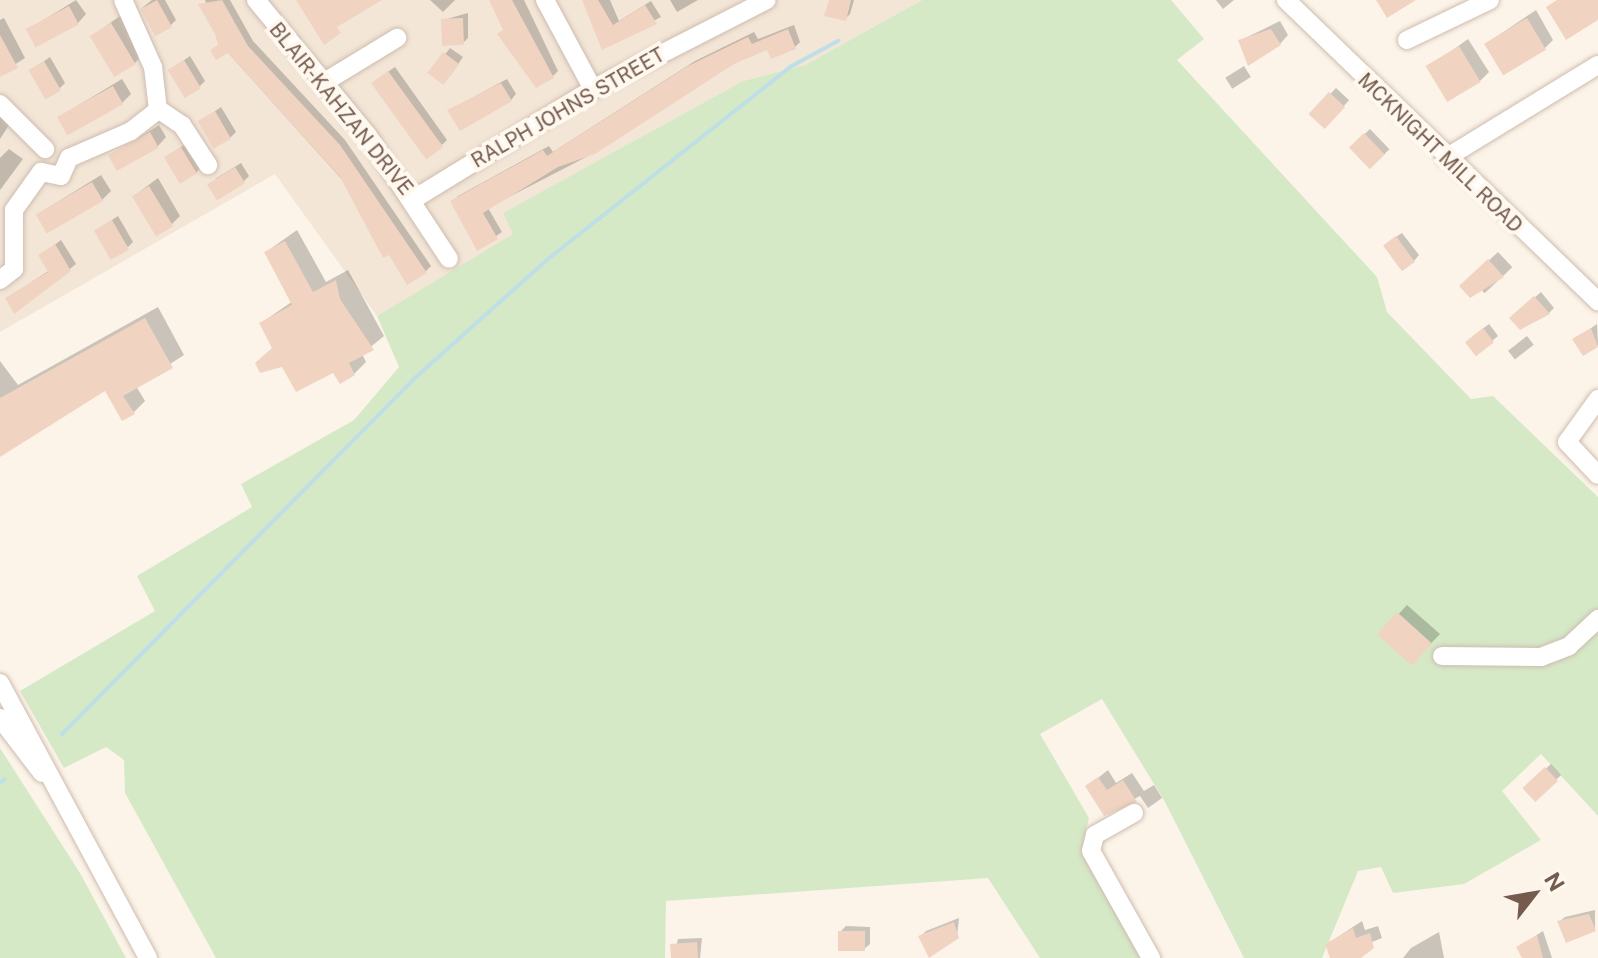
<!DOCTYPE html>
<style>
body{margin:0}
#map{position:relative;width:1598px;height:958px;overflow:hidden;background:#fcf4e9;font-family:"Public Sans",sans-serif}
div>[style]{position:absolute}
.residential>*{inset:0;background:#f3e6d7}
.green>*{inset:0;background:#d5e9c7}
.shadow>*{inset:0;background:#0003;transform-origin:0 0}
.stream>*{height:4px;margin:-2px;padding:0 2px;transform-origin:2px;border-radius:2px;background:#bddfe5}
.building>*{inset:0;background:#f0d4c1;transform-origin:0 0}
.roads{filter:drop-shadow(0 0 2px #cebcaf) drop-shadow(0 0 2px #cebcaf)}
.minor>*{height:18px;margin:-9px;padding:0 9px;transform-origin:9px;border-radius:9px;background:#fff}
span{translate:-50% -50%;white-space:nowrap;text-align:center;line-height:1.15;-webkit-text-stroke:8px #fef8ef;paint-order:stroke}
.street-label{font-size:20px;color:#755b4d}
.north{position:absolute;left:1494px;top:854px;width:80px;height:80px;-webkit-text-stroke:6px #fef8ef;paint-order:stroke;rotate:59deg;font-size:22px;font-weight:700;line-height:32px;text-align:center;color:#755b4d}
.north::after{content:'';display:block;margin:auto;width:28px;height:36px;background:#755b4d;clip-path:polygon(50% 0,100% 100%,50% 72%,0 100%)}
</style>
<div id="map">
<div class="residential">
<div style="clip-path:polygon(0 0,922px 0,805px 65px,743px 81px,504px 213px,514px 234px,377px 316px,275px 174px,0 332px)"></div>
</div>
<div class="green">
<div style="clip-path:polygon(922px 0,1171px 0,1204px 39px,1177px 60px,1377px 277px,1387px 312px,1471px 399px,1493px 396px,1598px 497px,1598px 816px,1541px 754px,1502px 791px,1541px 840px,1464px 884px,1393px 893px,1381px 867px,1358px 871px,1322px 958px,1244px 958px,1165px 802px,1102px 699px,1040px 734px,1089px 818px,1082px 849px,1143px 958px,1040px 958px,988px 878px,666px 901px,665px 958px,216px 958px,125px 793px,124px 760px,106px 747px,64px 768px,20px 691px,155px 611px,137px 576px,252px 507px,241px 484px,354px 420px,399px 367px,377px 316px,513px 234px,503px 213px,743px 81px,805px 65px)"></div>
<div style="clip-path:polygon(0 748px,80px 873px,126px 958px,0 958px)"></div>
</div>
<div class="shadow">
<div style="clip-path:polygon(76px 0,86px 14px,78px 23px,29px 29px)"></div>
<div style="clip-path:polygon(152px 0,165px 0,176px 20px,171px 25px,142px 8px)"></div>
<div style="clip-path:polygon(205px 0,230px 0,253px 41px,345px 140px,431px 266px,425px 272px,220px 44px)"></div>
<div style="clip-path:polygon(430px 0,455px 0,443px 12px)"></div>
<div style="clip-path:polygon(492px 0,524px 0,558px 71px,552px 77px)"></div>
<div style="clip-path:polygon(584px 0,610px 0,619px 21px,651px 1px,661px 17px,603px 47px)"></div>
<div style="clip-path:polygon(670px 0,698px 0,677px 12px)"></div>
<div style="clip-path:polygon(831px 0,854px 0,850px 14px,845px 19px)"></div>
<div style="clip-path:polygon(1216px 0,1234px 0,1223px 9px)"></div>
<div style="clip-path:polygon(1536px 10px,1553px 40px,1545px 48px,1487px 43px)"></div>
<div style="clip-path:polygon(468px 13px,468px 38px,463px 43px,443px 20px)"></div>
<div style="clip-path:polygon(120px 16px,143px 54px,135px 63px,92px 36px)"></div>
<div style="clip-path:polygon(4px 18px,25px 58px,0 74px,0 20px)"></div>
<div style="clip-path:polygon(1280px 21px,1288px 35px,1280px 44px,1241px 40px)"></div>
<div style="clip-path:polygon(794px 25px,800px 42px,795px 47px,768px 47px,733px 62px,594px 153px,488px 208px,502px 232px,478px 248px,452px 202px,458px 196px,549px 146px,553px 152px,695px 61px,754px 32px,758px 39px)"></div>
<div style="clip-path:polygon(1468px 39px,1489px 72px,1480px 81px,1429px 67px)"></div>
<div style="clip-path:polygon(450px 48px,463px 57px,450px 76px,431px 72px)"></div>
<div style="clip-path:polygon(190px 56px,205px 81px,200px 86px,170px 70px)"></div>
<div style="clip-path:polygon(50px 57px,65px 83px,60px 88px,30px 71px)"></div>
<div style="left:1244px;top:66px;width:13px;height:22px;rotate:58deg"></div>
<div style="clip-path:polygon(395px 67px,447px 140px,442px 145px,379px 78px)"></div>
<div style="clip-path:polygon(122px 79px,131px 94px,122px 103px,59px 117px)"></div>
<div style="clip-path:polygon(507px 79px,516px 94px,511px 100px,450px 110px)"></div>
<div style="left:1336px;top:88px;width:18px;height:36px;rotate:43deg"></div>
<div style="clip-path:polygon(221px 107px,236px 132px,230px 138px,201px 121px)"></div>
<div style="clip-path:polygon(0 115px,11px 122px,0 139px)"></div>
<div style="clip-path:polygon(159px 125px,166px 137px,158px 146px,110px 156px)"></div>
<div style="left:1370px;top:129px;width:28px;height:25px;rotate:46deg"></div>
<div style="clip-path:polygon(187px 143px,201px 167px,196px 173px,166px 157px)"></div>
<div style="clip-path:polygon(9px 149px,23px 159px,0 190px,0 158px)"></div>
<div style="clip-path:polygon(241px 163px,249px 176px,244px 181px,215px 179px)"></div>
<div style="clip-path:polygon(101px 175px,111px 191px,102px 200px,38px 214px)"></div>
<div style="clip-path:polygon(158px 178px,180px 216px,172px 224px,134px 196px)"></div>
<div style="clip-path:polygon(118px 216px,133px 242px,128px 247px,97px 230px)"></div>
<div style="clip-path:polygon(297px 230px,326px 282px,348px 270px,384px 336px,362px 354px,366px 362px,354px 374px,274px 347px,261px 323px,293px 301px,266px 252px)"></div>
<div style="clip-path:polygon(1402px 233px,1419px 255px,1414px 261px,1391px 240px)"></div>
<div style="clip-path:polygon(61px 240px,76px 264px,15px 312px,7px 298px,50px 270px,41px 255px)"></div>
<div style="left:1498px;top:252px;width:21px;height:38px;rotate:47deg"></div>
<div style="clip-path:polygon(1541px 292px,1554px 308px,1549px 313px,1517px 313px)"></div>
<div style="clip-path:polygon(158px 307px,184px 355px,136px 386px,145px 401px,133px 413px,106px 388px,0 452px,0 361px,18px 385px)"></div>
<div style="clip-path:polygon(1489px 324px,1498px 336px,1492px 341px,1473px 336px)"></div>
<div style="clip-path:polygon(1597px 324px,1598px 345px,1584px 354px,1575px 339px)"></div>
<div style="left:1527px;top:336px;width:11px;height:24px;rotate:52deg"></div>
<div style="clip-path:polygon(1407px 605px,1440px 634px,1422px 653px,1380px 634px)"></div>
<div style="left:1551px;top:764px;width:15px;height:35px;rotate:48deg"></div>
<div style="clip-path:polygon(1108px 770px,1116px 783px,1132px 773px,1144px 791px,1154px 785px,1162px 798px,1148px 808px,1140px 796px,1105px 814px,1088px 786px)"></div>
<div style="clip-path:polygon(1595px 910px,1595px 929px,1559px 922px,1565px 917px)"></div>
<div style="clip-path:polygon(959px 918px,957px 937px,921px 936px,926px 931px)"></div>
<div style="clip-path:polygon(1362px 921px,1365px 930px,1378px 926px,1382px 938px,1332px 958px,1327px 944px)"></div>
<div style="clip-path:polygon(846px 926px,870px 927px,870px 944px,864px 949px,840px 932px)"></div>
<div style="clip-path:polygon(1543px 931px,1552px 958px,1524px 958px,1518px 947px)"></div>
<div style="clip-path:polygon(1439px 932px,1444px 958px,1403px 958px,1411px 948px)"></div>
<div style="clip-path:polygon(702px 938px,700px 958px,673px 958px,678px 939px)"></div>
</div>
<div class="stream">
<div style="left:62px;top:734px;width:503px;rotate:-45.24deg"></div>
<div style="left:416px;top:377px;width:177px;rotate:-41.8deg"></div>
<div style="left:548px;top:259px;width:309px;rotate:-38.4deg"></div>
<div style="left:790px;top:67px;width:55px;rotate:-28.4deg"></div>
<div style="left:0;top:783px;width:6px;rotate:-39deg"></div>
</div>
<div class="building">
<div style="left:157px;top:0;width:31px;height:19px;rotate:61deg"></div>
<div style="clip-path:polygon(222px 0,248px 46px,340px 145px,427px 273px,407px 285px,389px 255px,383px 258px,340px 177px,228px 53px,216px 60px,210px 50px,218px 45px,215px 34px,198px 4px)"></div>
<div style="clip-path:polygon(296px 0,382px 0,337px 27px,341px 33px,324px 45px)"></div>
<div style="clip-path:polygon(489px 0,512px 0,554px 78px,536px 88px,497px 34px,503px 30px)"></div>
<div style="clip-path:polygon(582px 0,598px 0,613px 25px,645px 5px,657px 24px,602px 50px)"></div>
<div style="clip-path:polygon(829px 0,851px 0,846px 21px,824px 16px)"></div>
<div style="clip-path:polygon(1376px 0,1416px 0,1387px 18px)"></div>
<div style="clip-path:polygon(1557px 0,1598px 0,1598px 20px,1566px 40px,1546px 7px)"></div>
<div style="left:69px;top:6px;width:21px;height:49px;rotate:62deg"></div>
<div style="left:463px;top:18px;width:27px;height:22px;rotate:88deg"></div>
<div style="left:1527px;top:18px;width:37px;height:50px;rotate:59deg"></div>
<div style="left:111px;top:23px;width:48px;height:25px;rotate:59deg"></div>
<div style="clip-path:polygon(788px 29px,796px 49px,771px 59px,767px 50px,734px 64px,595px 154px,558px 167px,483px 213px,498px 239px,477px 251px,450px 201px,543px 150px,547px 156px,688px 66px,748px 37px,752px 44px)"></div>
<div style="clip-path:polygon(1271px 29px,1281px 45px,1248px 66px,1238px 40px)"></div>
<div style="clip-path:polygon(0 35px,18px 68px,0 77px)"></div>
<div style="left:1459px;top:46px;width:42px;height:39px;rotate:59deg"></div>
<div style="left:443px;top:52px;width:20px;height:26px;rotate:37deg"></div>
<div style="left:184px;top:60px;width:33px;height:19px;rotate:59deg"></div>
<div style="left:44px;top:61px;width:34px;height:18px;rotate:60deg"></div>
<div style="left:388px;top:71px;width:94px;height:21px;rotate:54deg"></div>
<div style="clip-path:polygon(501px 83px,512px 101px,460px 131px,447px 110px)"></div>
<div style="left:113px;top:86px;width:21px;height:64px;rotate:61deg"></div>
<div style="left:1329px;top:92px;width:22px;height:30px;rotate:43deg"></div>
<div style="left:215px;top:111px;width:32px;height:20px;rotate:60deg"></div>
<div style="left:150px;top:132px;width:18px;height:48px;rotate:61deg"></div>
<div style="left:1364px;top:133px;width:30px;height:21px;rotate:46deg"></div>
<div style="left:181px;top:147px;width:31px;height:20px;rotate:59deg"></div>
<div style="left:235px;top:167px;width:19px;height:33px;rotate:58deg"></div>
<div style="left:92px;top:182px;width:22px;height:65px;rotate:60deg"></div>
<div style="left:149px;top:186px;width:47px;height:20px;rotate:59deg"></div>
<div style="left:112px;top:220px;width:34px;height:21px;rotate:60deg"></div>
<div style="left:1396px;top:236px;width:32px;height:16px;rotate:54deg"></div>
<div style="clip-path:polygon(285px 241px,313px 292px,336px 280px,340px 299px,374px 350px,349px 363px,355px 375px,340px 384px,333px 373px,296px 392px,282px 367px,260px 373px,255px 363px,272px 348px,259px 323px,292px 305px,264px 252px)"></div>
<div style="clip-path:polygon(55px 244px,71px 271px,14px 314px,5px 298px,48px 272px,38px 255px)"></div>
<div style="clip-path:polygon(1488px 259px,1504px 277px,1470px 298px,1459px 286px)"></div>
<div style="clip-path:polygon(1534px 296px,1550px 314px,1520px 330px,1509px 318px)"></div>
<div style="clip-path:polygon(145px 318px,173px 368px,123px 396px,135px 414px,122px 421px,105px 391px,0 457px,0 398px)"></div>
<div style="left:1483px;top:328px;width:18px;height:23px;rotate:52deg"></div>
<div style="clip-path:polygon(1591px 328px,1598px 347px,1583px 356px,1572px 339px)"></div>
<div style="left:1397px;top:612px;width:47px;height:30px;rotate:42deg"></div>
<div style="left:1545px;top:767px;width:19px;height:31px;rotate:47deg"></div>
<div style="clip-path:polygon(1098px 777px,1107px 790px,1123px 780px,1137px 802px,1104px 816px,1085px 786px)"></div>
<div style="clip-path:polygon(1589px 914px,1596px 931px,1566px 943px,1557px 921px)"></div>
<div style="clip-path:polygon(954px 922px,959px 938px,929px 958px,918px 936px)"></div>
<div style="clip-path:polygon(1353px 928px,1356px 938px,1370px 933px,1374px 948px,1361px 958px,1330px 958px,1325px 944px)"></div>
<div style="left:838px;top:931px;width:27px;height:20px"></div>
<div style="clip-path:polygon(1537px 935px,1543px 958px,1522px 958px,1516px 947px)"></div>
<div style="left:697px;top:942px;width:16px;height:27px;rotate:86deg"></div>
</div>
<div class="roads">
<div class="minor">
<div style="left:256px;top:0;width:176px;rotate:50.5deg"></div>
<div style="left:368px;top:136px;width:147px;rotate:56.6deg"></div>
<div style="left:545px;top:0;width:101px;rotate:61.7deg"></div>
<div style="left:1286px;top:0;width:434px;rotate:44deg"></div>
<div style="left:1407px;top:40px;width:92px;rotate:-25.7deg"></div>
<div style="left:323px;top:83px;width:87px;rotate:-31.3deg"></div>
<div style="left:0;top:104px;width:64px;rotate:45deg"></div>
<div style="left:158px;top:109px;width:29px;rotate:34deg"></div>
<div style="left:182px;top:125px;width:48px;rotate:57deg"></div>
<div style="left:69px;top:158px;width:68px;rotate:-23.5deg"></div>
<div style="left:131px;top:131px;width:34px;rotate:-38deg"></div>
<div style="left:158px;top:110px;width:43px;rotate:-96.6deg"></div>
<div style="left:153px;top:67px;width:73px;rotate:-114.1deg"></div>
<div style="left:1446px;top:158px;width:178px;rotate:-31.5deg"></div>
<div style="left:41px;top:172px;width:20px;rotate:11deg"></div>
<div style="left:61px;top:176px;width:20px;rotate:-66deg"></div>
<div style="left:414px;top:199px;width:210px;rotate:-31.6deg"></div>
<div style="left:593px;top:89px;width:195px;rotate:-27.1deg"></div>
<div style="left:0;top:280px;width:18px;rotate:-38deg"></div>
<div style="left:14px;top:269px;width:59px;rotate:-90deg"></div>
<div style="left:14px;top:210px;width:47px;rotate:-54.6deg"></div>
<div style="left:1598px;top:399px;width:53px;rotate:125.8deg"></div>
<div style="left:1567px;top:442px;width:45px;rotate:46.8deg"></div>
<div style="left:1442px;top:656px;width:99px;rotate:0.6deg"></div>
<div style="left:1541px;top:657px;width:30px;rotate:-21deg"></div>
<div style="left:1569px;top:646px;width:40px;rotate:-43deg"></div>
<div style="left:0;top:683px;width:312px;rotate:61.7deg"></div>
<div style="left:0;top:718px;width:69px;rotate:52.6deg"></div>
<div style="left:1134px;top:813px;width:45px;rotate:150.6deg"></div>
<div style="left:1095px;top:835px;width:16px;rotate:104deg"></div>
<div style="left:1091px;top:851px;width:123px;rotate:60.7deg"></div>
</div>
</div>
<div class="street-label">
<span style="left:568px;top:108px;rotate:-30deg">RALPH JOHNS STREET</span>
<span style="left:341px;top:109px;rotate:51deg">BLAIR-KAHZAN DRIVE</span>
<span style="left:1440px;top:153px;rotate:44deg">MCKNIGHT MILL ROAD</span>
</div>
<div class="north">N</div>
</div>
